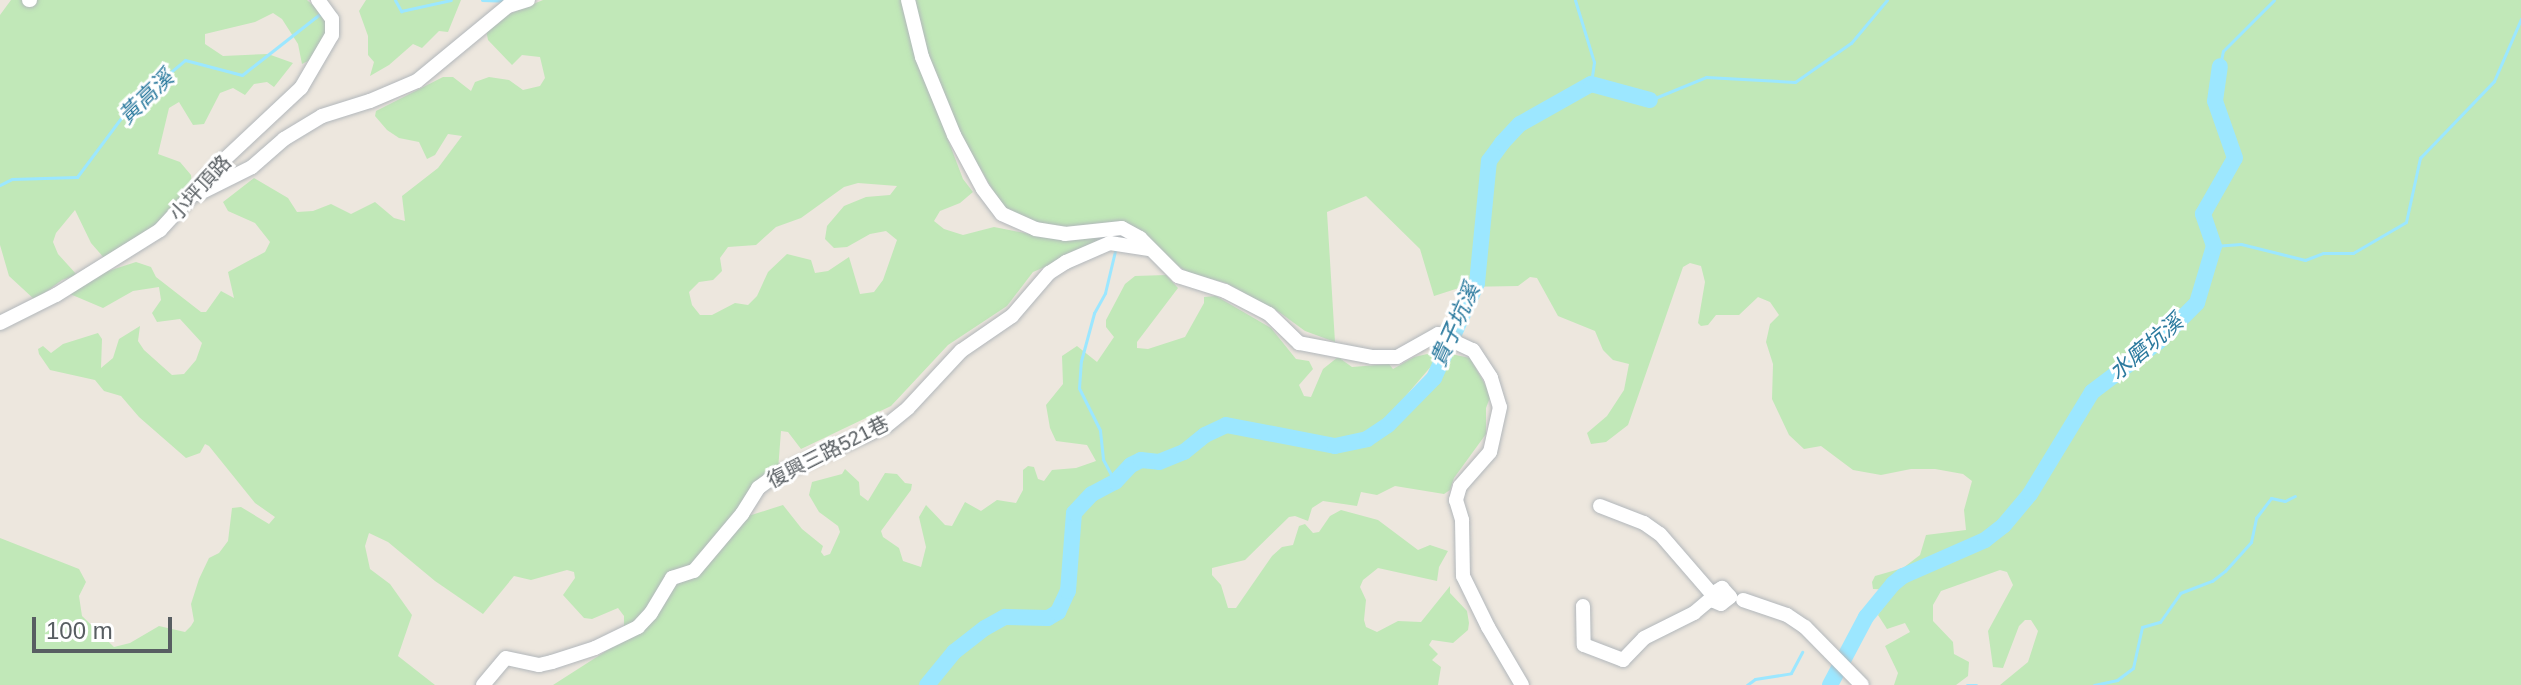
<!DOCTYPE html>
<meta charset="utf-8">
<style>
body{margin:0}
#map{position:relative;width:2521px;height:685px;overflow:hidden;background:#ede7de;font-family:Helvetica,"Noto Sans TC",sans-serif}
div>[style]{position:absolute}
.green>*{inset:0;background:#c1e8b8}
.stream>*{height:3px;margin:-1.5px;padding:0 1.5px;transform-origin:1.5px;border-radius:1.5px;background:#9ce7ff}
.canal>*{height:10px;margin:-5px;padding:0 5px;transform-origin:5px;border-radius:5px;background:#9ce7ff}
.river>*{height:16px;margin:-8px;padding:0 8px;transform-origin:8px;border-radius:8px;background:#9ce7ff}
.roads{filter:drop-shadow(0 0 2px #b2b7bb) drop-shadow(0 0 2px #b2b7bb)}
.minor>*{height:14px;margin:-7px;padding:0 7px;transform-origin:7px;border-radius:7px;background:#fff}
span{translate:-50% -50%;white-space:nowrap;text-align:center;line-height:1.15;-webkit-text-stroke:6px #fff;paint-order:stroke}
.street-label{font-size:20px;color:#585e62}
.water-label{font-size:22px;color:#2b7a9e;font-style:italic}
.scale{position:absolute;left:32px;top:617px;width:140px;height:36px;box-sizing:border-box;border:4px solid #585e62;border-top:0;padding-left:10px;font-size:24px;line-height:28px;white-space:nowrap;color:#585e62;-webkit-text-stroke:6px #fff;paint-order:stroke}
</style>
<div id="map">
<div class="green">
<div style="clip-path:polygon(11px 0,307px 0,337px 26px,310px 60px,302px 64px,298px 44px,282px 19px,273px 13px,255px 22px,205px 34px,205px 44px,223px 56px,268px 54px,293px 63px,274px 87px,267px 82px,254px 84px,245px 95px,233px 88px,220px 93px,204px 124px,193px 125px,179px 102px,169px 108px,158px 154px,180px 162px,191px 175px,192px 185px,147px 234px,105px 259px,91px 243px,75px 210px,56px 233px,53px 242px,58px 254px,77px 275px,62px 280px,35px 300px,9px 276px,0 245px,0 15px)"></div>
<div style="clip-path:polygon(366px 0,461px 0,448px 32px,439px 31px,422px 48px,413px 44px,389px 65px,370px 76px,374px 62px,368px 55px,368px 36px,359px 11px)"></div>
<div style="clip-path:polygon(evenodd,543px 0,904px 0,926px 82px,963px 179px,973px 192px,960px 203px,940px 211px,934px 221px,944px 229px,963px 235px,994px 227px,1035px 235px,1107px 234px,1108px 240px,1033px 272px,1007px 306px,948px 345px,891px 406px,801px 449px,788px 432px,781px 431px,778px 470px,745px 517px,783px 505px,802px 529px,823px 546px,821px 552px,824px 556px,830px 554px,840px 532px,838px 526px,819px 512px,809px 495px,812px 482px,842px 474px,845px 469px,859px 482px,860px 495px,868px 501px,885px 473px,897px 474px,905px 483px,912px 484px,911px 490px,881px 531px,883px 537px,899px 548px,903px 561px,921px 567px,926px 547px,919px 517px,926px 505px,945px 525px,952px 526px,965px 502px,981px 511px,997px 500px,1016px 503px,1023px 490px,1023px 470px,1028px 466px,1034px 467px,1038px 479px,1044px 481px,1052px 470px,1076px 468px,1096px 461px,1087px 445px,1056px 441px,1050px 428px,1046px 405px,1063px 384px,1062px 356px,1077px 346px,1097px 362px,1114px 337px,1106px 327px,1106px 320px,1125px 284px,1135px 276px,1166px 275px,1178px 288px,1137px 342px,1137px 348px,1148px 349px,1185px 337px,1204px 303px,1204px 297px,1216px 296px,1271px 328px,1296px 359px,1309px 361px,1313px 369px,1299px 385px,1304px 396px,1311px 397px,1323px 369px,1338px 357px,1352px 367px,1389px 364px,1393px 369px,1414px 357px,1445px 350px,1386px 419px,1406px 406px,1451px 354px,1470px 358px,1491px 395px,1486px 408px,1486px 434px,1454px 478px,1450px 490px,1444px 494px,1395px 486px,1377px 495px,1361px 492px,1357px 506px,1323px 501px,1312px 508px,1308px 521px,1295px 516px,1289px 517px,1245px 560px,1212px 568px,1212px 575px,1221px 585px,1228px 608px,1236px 608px,1272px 556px,1282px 547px,1293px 545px,1299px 526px,1305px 524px,1313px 533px,1319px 532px,1330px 516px,1341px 510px,1378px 520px,1418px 550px,1430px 545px,1448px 551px,1439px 567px,1437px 581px,1378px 568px,1363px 580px,1360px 587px,1366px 600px,1364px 620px,1366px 627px,1377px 632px,1398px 621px,1421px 622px,1450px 586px,1450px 593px,1467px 611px,1469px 623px,1468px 630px,1453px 643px,1432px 640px,1429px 645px,1438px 654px,1432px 660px,1441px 667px,1438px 685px,553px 685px,617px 644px,624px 625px,624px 616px,618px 608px,592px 619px,584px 618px,563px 595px,575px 578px,574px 572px,567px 570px,531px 580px,514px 576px,483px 614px,435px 581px,388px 542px,369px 533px,365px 546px,370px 569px,390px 584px,412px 615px,398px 656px,435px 685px,0 685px,0 538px,79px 569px,86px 582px,79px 596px,82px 616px,114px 647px,130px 643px,159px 626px,185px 632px,191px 626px,194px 621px,191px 604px,199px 579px,209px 558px,219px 553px,228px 541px,232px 508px,241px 507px,269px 524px,275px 517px,255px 503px,209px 446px,205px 444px,200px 453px,186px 458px,139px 417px,121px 396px,104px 391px,95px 380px,50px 370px,39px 354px,38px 349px,43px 346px,51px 353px,63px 344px,98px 333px,102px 339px,101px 368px,113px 358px,119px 339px,140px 326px,138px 341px,144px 350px,172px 375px,184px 374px,196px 360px,202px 343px,180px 319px,157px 322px,152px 313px,161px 300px,159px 287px,133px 291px,103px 308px,70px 294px,105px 272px,136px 262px,151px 267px,156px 277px,201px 312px,206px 312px,221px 291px,234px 298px,228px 272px,265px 252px,270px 242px,255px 223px,228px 211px,223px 202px,254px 178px,288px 198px,297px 212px,313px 211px,331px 204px,351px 214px,375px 202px,394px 218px,405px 221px,402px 196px,438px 168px,462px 136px,448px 134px,435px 155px,427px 159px,419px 142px,399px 138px,387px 130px,375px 116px,376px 111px,443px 77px,453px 77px,471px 91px,475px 82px,489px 77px,509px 80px,523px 90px,540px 86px,545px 78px,540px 57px,522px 55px,512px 65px,488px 40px,485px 24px,543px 0,858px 183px,897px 186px,890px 195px,866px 197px,844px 206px,827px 226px,825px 239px,834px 248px,847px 247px,870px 234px,886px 231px,897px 240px,883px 280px,874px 292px,860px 294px,849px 257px,828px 271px,815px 273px,811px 260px,787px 254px,768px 272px,757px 296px,748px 305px,735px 303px,712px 315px,700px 315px,692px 305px,689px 292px,699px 282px,713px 280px,722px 271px,720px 258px,728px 247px,756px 245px,776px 227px,801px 218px,844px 187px,858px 183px)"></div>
<div style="clip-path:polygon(912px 0,2521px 0,2521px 685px,2000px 685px,2028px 662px,2038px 631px,2031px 620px,2025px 620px,2019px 626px,2003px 668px,1993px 667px,1988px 631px,2013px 585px,2007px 572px,2000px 570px,1941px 591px,1933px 605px,1933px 621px,1953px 642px,1954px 654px,1969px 662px,1968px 676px,1956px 685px,1894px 685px,1898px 673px,1885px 646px,1910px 632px,1905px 623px,1887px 629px,1878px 615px,1896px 590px,1873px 589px,1872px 582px,1875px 576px,1903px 568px,1920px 555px,1926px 535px,1966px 530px,1964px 510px,1972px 481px,1963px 474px,1935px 469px,1911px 469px,1881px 475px,1853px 470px,1821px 446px,1804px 449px,1789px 435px,1772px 399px,1773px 364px,1766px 342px,1770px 324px,1779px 315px,1770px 302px,1758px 297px,1739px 315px,1716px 315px,1708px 325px,1701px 326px,1698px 323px,1705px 282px,1701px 266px,1690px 263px,1683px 267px,1628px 425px,1606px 442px,1591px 444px,1587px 433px,1607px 416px,1624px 390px,1629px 364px,1613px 360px,1603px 350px,1595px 331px,1558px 316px,1537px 278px,1530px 277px,1518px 286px,1462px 287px,1434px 296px,1420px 249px,1366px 196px,1327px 212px,1335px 342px,1305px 331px,1279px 312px,1226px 283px,1189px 273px,1158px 253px,1143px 237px,1042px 225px,1006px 213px,962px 137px,928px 57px)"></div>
</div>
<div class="stream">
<div style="left:395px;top:0;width:13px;rotate:61deg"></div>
<div style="left:401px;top:11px;width:51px;rotate:-12.4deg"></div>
<div style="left:482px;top:0;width:23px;rotate:2deg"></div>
<div style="left:1575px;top:0;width:65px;rotate:73deg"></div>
<div style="left:1594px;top:62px;width:22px;rotate:98deg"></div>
<div style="left:2220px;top:66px;width:15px;rotate:-79deg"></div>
<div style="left:2223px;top:51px;width:72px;rotate:-45deg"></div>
<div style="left:1650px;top:100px;width:61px;rotate:-22.3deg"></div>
<div style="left:1706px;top:77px;width:89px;rotate:3.2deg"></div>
<div style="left:1795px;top:82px;width:68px;rotate:-34.9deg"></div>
<div style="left:1851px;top:43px;width:56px;rotate:-50.1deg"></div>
<div style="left:0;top:185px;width:13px;rotate:-27deg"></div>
<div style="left:12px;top:179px;width:65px;rotate:-1.8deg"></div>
<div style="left:77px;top:177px;width:89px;rotate:-53.3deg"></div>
<div style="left:130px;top:106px;width:72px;rotate:-39.9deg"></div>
<div style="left:185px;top:60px;width:59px;rotate:14.7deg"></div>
<div style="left:242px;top:75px;width:100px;rotate:-38.1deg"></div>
<div style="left:2214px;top:246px;width:27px;rotate:-4deg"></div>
<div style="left:2241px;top:244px;width:66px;rotate:14deg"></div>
<div style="left:2305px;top:260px;width:19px;rotate:-21deg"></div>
<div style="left:2323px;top:253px;width:30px"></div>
<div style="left:2353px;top:253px;width:61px;rotate:-30.3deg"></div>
<div style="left:2406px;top:222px;width:66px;rotate:-77.7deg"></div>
<div style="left:2420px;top:158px;width:107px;rotate:-46.1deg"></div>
<div style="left:2494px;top:81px;width:68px;rotate:-66.5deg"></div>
<div style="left:1115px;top:482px;width:26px;rotate:-118deg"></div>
<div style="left:1103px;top:459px;width:29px;rotate:-96deg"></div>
<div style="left:1100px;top:430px;width:47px;rotate:-116.6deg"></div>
<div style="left:1079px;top:388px;width:27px;rotate:-86deg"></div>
<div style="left:1081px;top:361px;width:50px;rotate:-74.8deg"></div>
<div style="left:1094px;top:313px;width:23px;rotate:-61deg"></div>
<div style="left:1105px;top:293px;width:47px;rotate:-76.6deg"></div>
<div style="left:1747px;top:685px;width:10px;rotate:-37deg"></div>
<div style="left:1755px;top:679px;width:36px;rotate:-9deg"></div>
<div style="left:1791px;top:673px;width:24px;rotate:-62deg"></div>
<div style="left:1967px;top:685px;width:9px"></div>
<div style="left:2094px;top:685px;width:24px;rotate:-12deg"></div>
<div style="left:2117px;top:680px;width:20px;rotate:-37deg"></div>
<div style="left:2133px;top:668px;width:42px;rotate:-77.6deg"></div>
<div style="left:2142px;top:627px;width:19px;rotate:-16deg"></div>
<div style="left:2160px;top:622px;width:35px;rotate:-55deg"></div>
<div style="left:2180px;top:593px;width:34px;rotate:-21deg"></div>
<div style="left:2212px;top:581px;width:16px;rotate:-38deg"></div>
<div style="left:2225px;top:571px;width:39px;rotate:-48deg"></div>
<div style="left:2251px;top:542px;width:25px;rotate:-78deg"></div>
<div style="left:2256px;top:518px;width:25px;rotate:-53deg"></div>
<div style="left:2271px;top:498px;width:14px;rotate:12deg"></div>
<div style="left:2285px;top:501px;width:11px;rotate:-27deg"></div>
</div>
<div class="canal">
<div style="left:926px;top:685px;width:2px;rotate:-27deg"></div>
</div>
<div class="river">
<div style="left:927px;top:685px;width:43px;rotate:-50.7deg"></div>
<div style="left:954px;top:652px;width:39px;rotate:-38deg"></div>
<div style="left:985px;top:628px;width:23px;rotate:-29deg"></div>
<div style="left:1005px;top:617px;width:43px;rotate:1.3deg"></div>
<div style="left:1048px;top:618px;width:12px;rotate:-31deg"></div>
<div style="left:1058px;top:612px;width:23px;rotate:-65deg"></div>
<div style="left:1068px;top:591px;width:78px;rotate:-85.6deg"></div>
<div style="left:1074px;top:513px;width:26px;rotate:-47deg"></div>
<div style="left:1092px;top:494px;width:26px;rotate:-28deg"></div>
<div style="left:1115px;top:482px;width:23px;rotate:-47deg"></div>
<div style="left:1131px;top:465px;width:11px;rotate:-27deg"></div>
<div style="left:1141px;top:460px;width:18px;rotate:6deg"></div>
<div style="left:1159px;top:462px;width:27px;rotate:-22deg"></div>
<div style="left:1184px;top:452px;width:27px;rotate:-39deg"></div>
<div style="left:1205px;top:435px;width:23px;rotate:-25deg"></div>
<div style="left:1226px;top:425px;width:111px;rotate:10.9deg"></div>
<div style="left:1335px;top:446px;width:33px;rotate:-12deg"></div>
<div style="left:1367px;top:439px;width:25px;rotate:-34deg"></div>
<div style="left:1388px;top:425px;width:66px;rotate:-45.6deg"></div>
<div style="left:1434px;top:378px;width:104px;rotate:-65.6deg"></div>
<div style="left:1477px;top:283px;width:123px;rotate:-84.4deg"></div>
<div style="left:1489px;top:161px;width:22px;rotate:-54deg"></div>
<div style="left:1502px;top:143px;width:26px;rotate:-47deg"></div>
<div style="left:1520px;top:124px;width:81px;rotate:-29.4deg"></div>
<div style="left:1591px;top:84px;width:61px;rotate:15.2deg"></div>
<div style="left:1830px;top:685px;width:77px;rotate:-62.1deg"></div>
<div style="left:1866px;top:617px;width:43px;rotate:-50.7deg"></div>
<div style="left:1893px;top:584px;width:13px;rotate:-39deg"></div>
<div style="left:1903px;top:576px;width:90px;rotate:-23.7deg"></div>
<div style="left:1985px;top:540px;width:24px;rotate:-38deg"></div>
<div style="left:2004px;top:525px;width:40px;rotate:-50deg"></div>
<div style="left:2030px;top:494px;width:119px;rotate:-58.7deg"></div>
<div style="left:2092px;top:392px;width:83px;rotate:-37.1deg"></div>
<div style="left:2158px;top:342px;width:55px;rotate:-45deg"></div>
<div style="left:2197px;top:303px;width:59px;rotate:-73.4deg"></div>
<div style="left:2214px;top:246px;width:34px;rotate:-109deg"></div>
<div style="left:2203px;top:214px;width:64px;rotate:-60.3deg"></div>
<div style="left:2235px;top:158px;width:60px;rotate:-109.3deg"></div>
<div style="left:2215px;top:101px;width:35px;rotate:-82deg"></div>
</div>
<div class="roads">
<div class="minor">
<div style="left:29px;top:0;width:1px"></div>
<div style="left:908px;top:0;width:59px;rotate:76.2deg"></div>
<div style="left:922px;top:57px;width:84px;rotate:67.7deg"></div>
<div style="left:954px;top:135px;width:61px;rotate:61.8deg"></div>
<div style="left:983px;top:189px;width:31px;rotate:53deg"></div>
<div style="left:1002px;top:214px;width:36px;rotate:24deg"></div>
<div style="left:1035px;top:229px;width:30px;rotate:9deg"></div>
<div style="left:1065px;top:234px;width:57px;rotate:-6deg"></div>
<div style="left:1122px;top:228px;width:21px;rotate:29deg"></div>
<div style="left:1140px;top:238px;width:54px;rotate:45deg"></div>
<div style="left:1178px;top:276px;width:49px;rotate:17.7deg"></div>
<div style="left:1225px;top:291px;width:50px;rotate:27.6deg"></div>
<div style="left:1269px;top:314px;width:42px;rotate:44deg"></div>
<div style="left:1299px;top:343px;width:74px;rotate:10.9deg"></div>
<div style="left:1372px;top:357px;width:25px"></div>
<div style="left:1397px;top:357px;width:47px;rotate:-29.3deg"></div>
<div style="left:1438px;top:334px;width:38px;rotate:25deg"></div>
<div style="left:1473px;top:350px;width:33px;rotate:57deg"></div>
<div style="left:1491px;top:378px;width:30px;rotate:73deg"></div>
<div style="left:1500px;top:407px;width:46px;rotate:102.5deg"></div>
<div style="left:1490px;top:452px;width:45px;rotate:131.4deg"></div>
<div style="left:1460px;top:486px;width:15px;rotate:106deg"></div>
<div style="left:1456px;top:500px;width:21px;rotate:73deg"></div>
<div style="left:1462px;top:520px;width:56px;rotate:89deg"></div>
<div style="left:1463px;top:576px;width:57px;rotate:63.9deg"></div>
<div style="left:1488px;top:627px;width:67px;rotate:59.6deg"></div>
<div style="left:198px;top:194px;width:60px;rotate:-26.6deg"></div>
<div style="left:252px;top:167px;width:43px;rotate:-41.2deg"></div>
<div style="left:284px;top:139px;width:44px;rotate:-31.2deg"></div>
<div style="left:322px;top:116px;width:50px;rotate:-17.4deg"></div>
<div style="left:370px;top:101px;width:51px;rotate:-23.1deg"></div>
<div style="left:417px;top:81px;width:118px;rotate:-39.5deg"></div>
<div style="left:508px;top:6px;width:21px;rotate:-17deg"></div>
<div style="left:0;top:323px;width:63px;rotate:-26.6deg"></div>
<div style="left:56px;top:295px;width:123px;rotate:-32deg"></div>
<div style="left:160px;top:230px;width:96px;rotate:-47.5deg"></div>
<div style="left:225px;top:159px;width:104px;rotate:-43.1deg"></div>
<div style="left:301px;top:88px;width:61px;rotate:-59.7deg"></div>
<div style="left:332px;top:35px;width:16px;rotate:-90deg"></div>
<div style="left:332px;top:19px;width:24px;rotate:-126deg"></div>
<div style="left:1600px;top:506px;width:47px;rotate:21.1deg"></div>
<div style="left:1644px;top:523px;width:19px;rotate:35deg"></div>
<div style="left:1660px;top:534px;width:79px;rotate:49.1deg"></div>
<div style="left:1712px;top:594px;width:12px;rotate:-31deg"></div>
<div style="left:1722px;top:588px;width:12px;rotate:48deg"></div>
<div style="left:1730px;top:597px;width:11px;rotate:142deg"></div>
<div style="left:1721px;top:604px;width:8px;rotate:-157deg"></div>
<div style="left:1714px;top:601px;width:7px;rotate:-106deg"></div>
<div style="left:1743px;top:600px;width:46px;rotate:18.8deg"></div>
<div style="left:1787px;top:615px;width:22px;rotate:34deg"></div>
<div style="left:1805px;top:627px;width:81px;rotate:45.5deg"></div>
<div style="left:1583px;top:606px;width:39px;rotate:89deg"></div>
<div style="left:1584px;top:645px;width:42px;rotate:21deg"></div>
<div style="left:1623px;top:660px;width:30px;rotate:-46deg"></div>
<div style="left:1644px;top:638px;width:56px;rotate:-26.6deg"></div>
<div style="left:1694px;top:613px;width:23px;rotate:-40deg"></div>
<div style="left:483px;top:685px;width:35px;rotate:-50deg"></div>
<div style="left:506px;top:658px;width:34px;rotate:12deg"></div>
<div style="left:539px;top:665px;width:13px;rotate:-13deg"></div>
<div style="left:552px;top:662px;width:45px;rotate:-18deg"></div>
<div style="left:595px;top:648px;width:48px;rotate:-26deg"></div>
<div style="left:638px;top:627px;width:19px;rotate:-47deg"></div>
<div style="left:651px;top:613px;width:41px;rotate:-59deg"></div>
<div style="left:672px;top:578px;width:23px;rotate:-18deg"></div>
<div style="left:694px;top:571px;width:75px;rotate:-49.9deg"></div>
<div style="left:742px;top:514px;width:31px;rotate:-58deg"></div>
<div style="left:758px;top:488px;width:22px;rotate:-36deg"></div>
<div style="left:776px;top:475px;width:120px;rotate:-24deg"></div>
<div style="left:886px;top:426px;width:28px;rotate:-39deg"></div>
<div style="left:908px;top:408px;width:78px;rotate:-47.1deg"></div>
<div style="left:961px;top:351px;width:62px;rotate:-34.5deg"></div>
<div style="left:1012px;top:316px;width:57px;rotate:-49.3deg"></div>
<div style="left:1049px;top:273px;width:20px;rotate:-33deg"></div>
<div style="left:1066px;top:262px;width:48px;rotate:-23.4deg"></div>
<div style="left:1110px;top:243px;width:38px;rotate:9deg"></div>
</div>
</div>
<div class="street-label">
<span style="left:200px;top:188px;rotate:-47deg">小坪頂路</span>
<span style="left:828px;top:452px;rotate:-27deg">復興三路521巷</span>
</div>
<div class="water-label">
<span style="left:146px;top:97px;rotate:-44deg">黃高溪</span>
<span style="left:1455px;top:325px;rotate:-66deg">貴子坑溪</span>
<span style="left:2146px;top:347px;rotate:-40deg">水磨坑溪</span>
</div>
<div class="scale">100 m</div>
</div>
